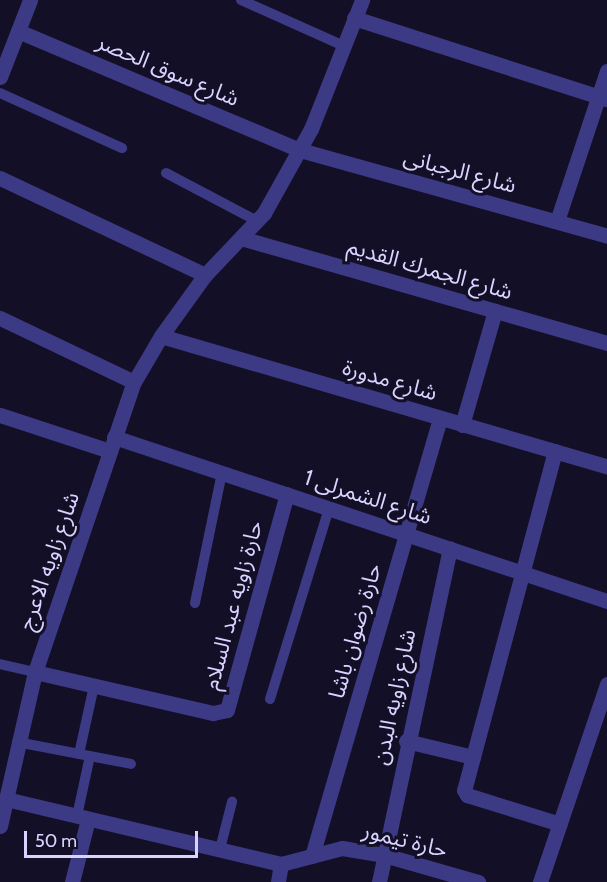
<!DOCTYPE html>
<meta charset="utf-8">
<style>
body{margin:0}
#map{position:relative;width:607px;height:882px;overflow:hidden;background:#130f26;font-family:Cabin,"Noto Sans Arabic",sans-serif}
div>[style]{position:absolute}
.service>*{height:10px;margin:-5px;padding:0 5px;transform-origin:5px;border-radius:5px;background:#3d3a85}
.minor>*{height:15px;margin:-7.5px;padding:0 7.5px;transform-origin:7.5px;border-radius:7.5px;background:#3d3a85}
span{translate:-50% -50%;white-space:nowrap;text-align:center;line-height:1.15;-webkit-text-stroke:6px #130f26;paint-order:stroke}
.street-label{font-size:22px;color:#d9d4ff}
.scale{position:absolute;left:24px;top:831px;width:174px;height:27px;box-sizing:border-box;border:3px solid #d9d4ff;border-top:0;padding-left:8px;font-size:18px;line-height:21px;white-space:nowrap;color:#d9d4ff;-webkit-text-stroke:4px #130f26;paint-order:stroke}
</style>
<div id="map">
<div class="service">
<div style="left:241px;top:0;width:113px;rotate:24.1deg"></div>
<div style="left:0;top:93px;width:134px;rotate:24.3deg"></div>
<div style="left:166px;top:173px;width:103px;rotate:27.8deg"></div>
<div style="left:195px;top:603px;width:133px;rotate:-78.3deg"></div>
<div style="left:0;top:664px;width:36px;rotate:13deg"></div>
<div style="left:270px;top:699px;width:200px;rotate:-72.8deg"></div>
<div style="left:17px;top:742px;width:116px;rotate:10.9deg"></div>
<div style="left:79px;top:754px;width:70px;rotate:-77.6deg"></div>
<div style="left:77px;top:816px;width:61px;rotate:-77.8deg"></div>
<div style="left:220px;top:849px;width:49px;rotate:-75.7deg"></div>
</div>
<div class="minor">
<div style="left:354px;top:18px;width:266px;rotate:17.8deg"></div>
<div style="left:18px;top:31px;width:306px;rotate:22.9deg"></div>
<div style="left:300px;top:150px;width:319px;rotate:15.6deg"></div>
<div style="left:0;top:77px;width:83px;rotate:-68.7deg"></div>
<div style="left:0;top:178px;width:227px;rotate:25.3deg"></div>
<div style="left:557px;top:221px;width:158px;rotate:-71.6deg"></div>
<div style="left:241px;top:238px;width:381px;rotate:16deg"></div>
<div style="left:0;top:318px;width:148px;rotate:25.5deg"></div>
<div style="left:161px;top:336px;width:465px;rotate:16.3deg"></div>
<div style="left:0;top:415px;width:116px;rotate:18.1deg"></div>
<div style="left:462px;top:425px;width:119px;rotate:-73.9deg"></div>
<div style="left:114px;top:437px;width:520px;rotate:18.4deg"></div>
<div style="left:555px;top:451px;width:351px;rotate:105deg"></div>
<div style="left:464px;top:790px;width:6px;rotate:59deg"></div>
<div style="left:467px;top:795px;width:97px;rotate:17.3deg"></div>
<div style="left:35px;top:672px;width:183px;rotate:13deg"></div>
<div style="left:213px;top:713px;width:14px;rotate:-12deg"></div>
<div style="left:227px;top:710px;width:224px;rotate:-74.5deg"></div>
<div style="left:406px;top:741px;width:69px;rotate:13.4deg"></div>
<div style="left:6px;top:799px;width:283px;rotate:13.3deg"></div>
<div style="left:281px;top:864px;width:63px;rotate:-14.7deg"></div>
<div style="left:342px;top:848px;width:43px;rotate:9.5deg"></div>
<div style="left:384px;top:855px;width:98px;rotate:16deg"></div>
<div style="left:0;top:826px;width:158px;rotate:-77.2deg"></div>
<div style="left:35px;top:672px;width:306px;rotate:-71.2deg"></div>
<div style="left:134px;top:382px;width:53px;rotate:-59.6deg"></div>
<div style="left:161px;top:336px;width:75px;rotate:-54.2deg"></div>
<div style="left:205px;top:275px;width:86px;rotate:-46.4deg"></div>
<div style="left:264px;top:213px;width:96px;rotate:-60.8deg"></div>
<div style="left:311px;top:129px;width:139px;rotate:-68.4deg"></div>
<div style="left:312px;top:856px;width:456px;rotate:-73.7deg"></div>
<div style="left:72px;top:882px;width:65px;rotate:-75.7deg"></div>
<div style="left:278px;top:882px;width:18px;rotate:-81deg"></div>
<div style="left:379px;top:882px;width:341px;rotate:-78deg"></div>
<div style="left:540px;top:882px;width:209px;rotate:-71.3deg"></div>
</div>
<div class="street-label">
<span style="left:168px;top:70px;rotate:23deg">شارع سوق الحصر</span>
<span style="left:460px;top:171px;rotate:15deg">شارع الرجبانى</span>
<span style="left:430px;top:269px;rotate:16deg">شارع الجمرك القديم</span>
<span style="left:390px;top:380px;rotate:16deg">شارع مدورة</span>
<span style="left:368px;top:497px;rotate:18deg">شارع الشمرلى 1</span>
<span style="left:49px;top:561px;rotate:-71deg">شارع زاويه الاعرج</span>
<span style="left:233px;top:605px;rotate:-75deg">حارة زاويه عبد السلام</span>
<span style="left:355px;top:631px;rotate:-74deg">حارة رضوان باشا</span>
<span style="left:394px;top:697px;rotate:-78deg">شارع زاويه البدن</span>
<span style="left:405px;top:840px;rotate:14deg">حارة تيمور</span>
</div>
<div class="scale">50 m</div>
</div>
